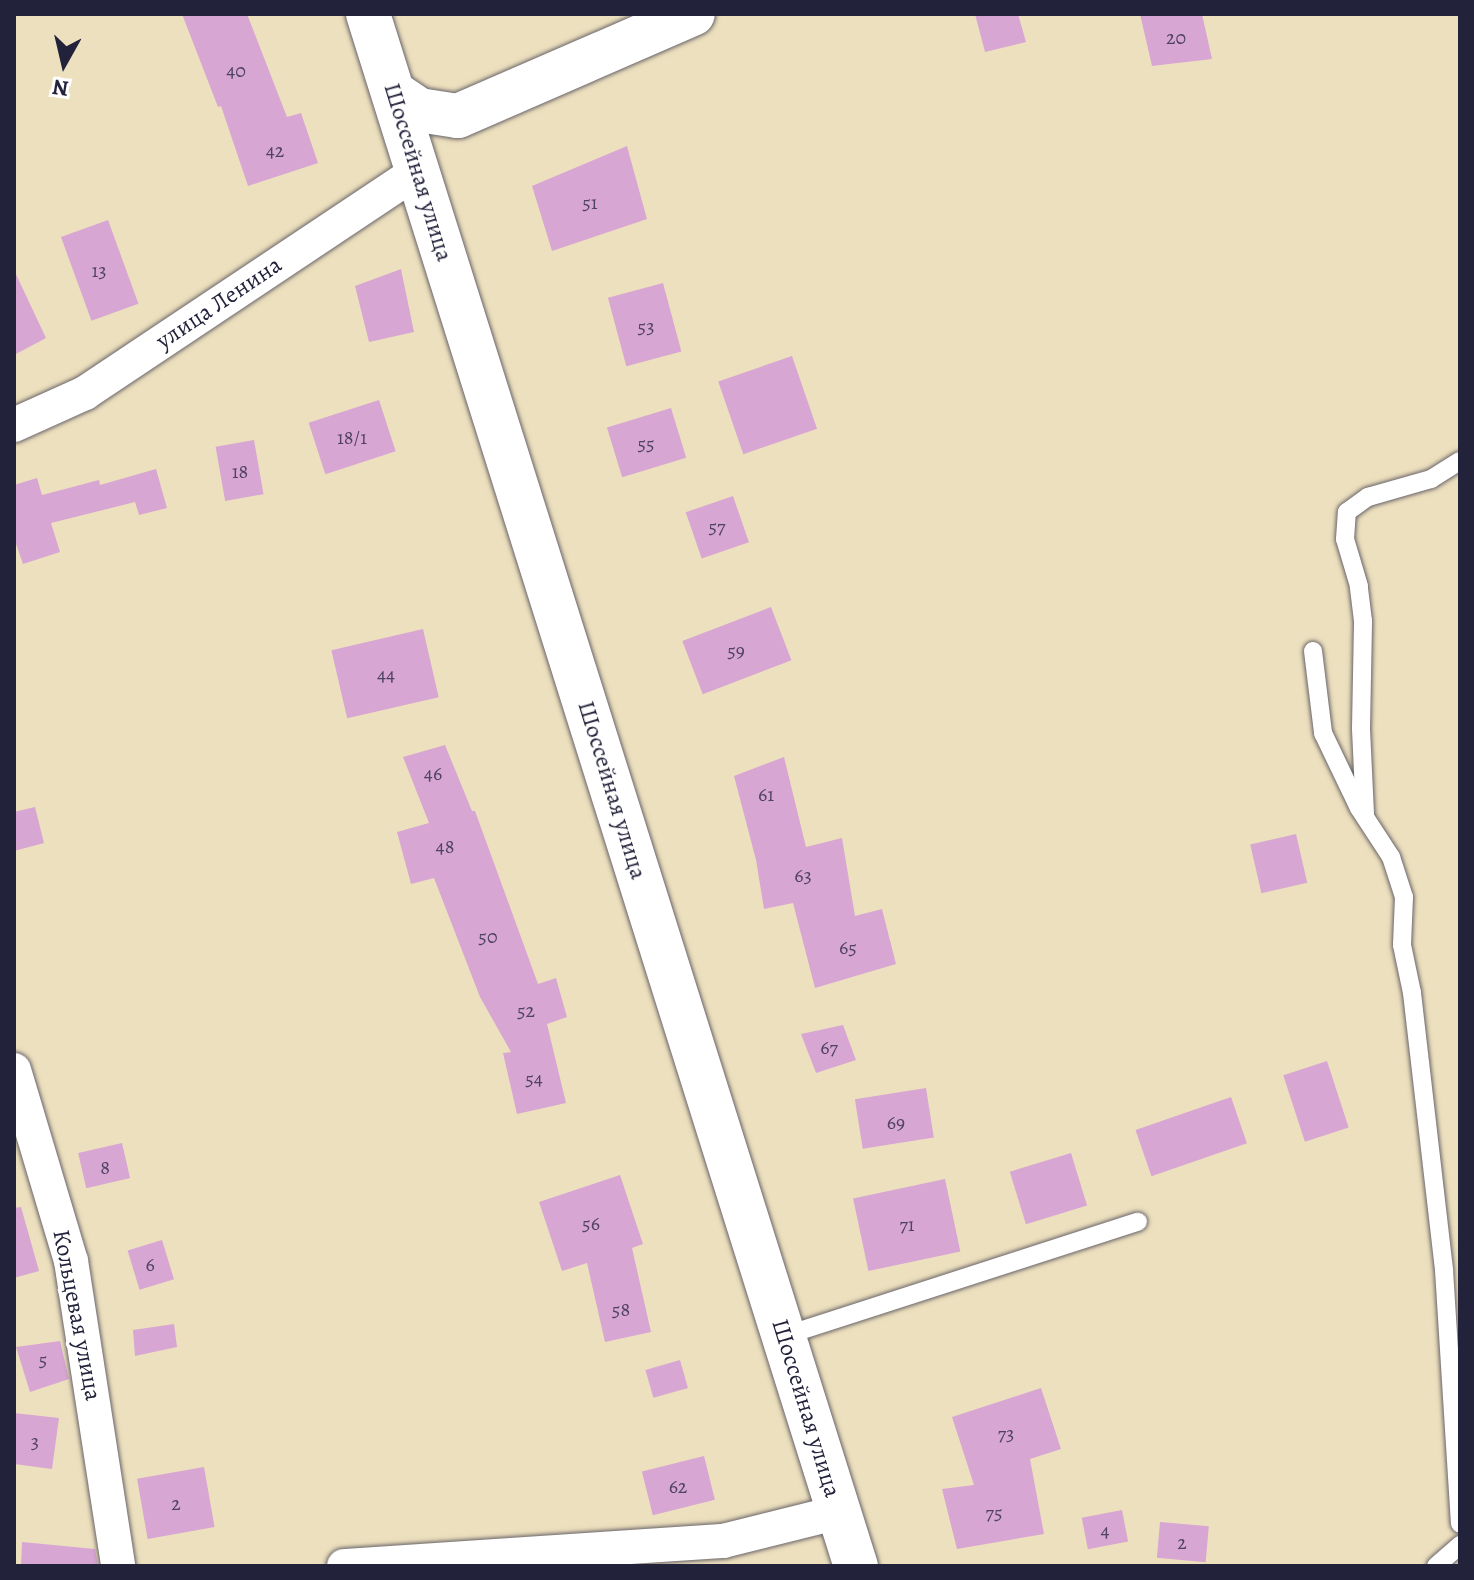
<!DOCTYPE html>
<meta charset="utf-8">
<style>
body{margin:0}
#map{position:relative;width:1474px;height:1580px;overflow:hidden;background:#ede0be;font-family:Alegreya,serif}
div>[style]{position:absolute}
.building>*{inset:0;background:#d7a6d3;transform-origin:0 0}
.roads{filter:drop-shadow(0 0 2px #696469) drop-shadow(0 0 2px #696469)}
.service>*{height:18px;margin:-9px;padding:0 9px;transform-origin:9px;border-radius:9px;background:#fff}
.minor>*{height:34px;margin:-17px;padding:0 17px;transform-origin:17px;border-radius:17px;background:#fff}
.tertiary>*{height:44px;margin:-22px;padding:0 22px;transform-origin:22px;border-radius:22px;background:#fff}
span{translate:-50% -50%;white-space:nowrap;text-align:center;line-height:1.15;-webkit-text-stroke:7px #fff;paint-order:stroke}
.number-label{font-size:20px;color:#4f4361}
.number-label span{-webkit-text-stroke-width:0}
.street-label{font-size:24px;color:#22223b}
.frame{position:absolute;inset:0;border:16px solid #22223b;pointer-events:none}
.north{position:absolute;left:24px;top:24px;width:80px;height:80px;-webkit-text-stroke:6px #fff;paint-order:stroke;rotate:188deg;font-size:22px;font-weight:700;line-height:32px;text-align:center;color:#22223b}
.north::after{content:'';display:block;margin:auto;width:28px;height:36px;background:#22223b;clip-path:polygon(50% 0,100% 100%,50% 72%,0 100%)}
</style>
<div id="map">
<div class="building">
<div style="clip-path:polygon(182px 14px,247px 14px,287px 117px,301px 113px,318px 163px,248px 186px,221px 106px,218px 107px)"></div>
<div style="clip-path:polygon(975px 14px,1018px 14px,1026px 42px,985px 52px)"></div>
<div style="clip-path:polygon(1140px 14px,1202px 14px,1212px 59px,1152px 66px)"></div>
<div style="clip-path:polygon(627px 146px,647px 219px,552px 251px,532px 186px)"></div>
<div style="left:108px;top:220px;width:89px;height:50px;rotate:70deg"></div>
<div style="clip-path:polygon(401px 269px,414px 332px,369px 342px,355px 286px)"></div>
<div style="clip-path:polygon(14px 270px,46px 338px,14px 355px)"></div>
<div style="left:663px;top:283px;width:71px;height:57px;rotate:75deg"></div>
<div style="left:792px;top:356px;width:77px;height:78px;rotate:71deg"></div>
<div style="left:379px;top:400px;width:54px;height:74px;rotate:72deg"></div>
<div style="left:671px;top:408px;width:52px;height:67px;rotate:73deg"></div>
<div style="left:254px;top:440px;width:55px;height:39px;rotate:80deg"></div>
<div style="clip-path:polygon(156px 469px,167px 508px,139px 515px,135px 502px,51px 523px,60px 552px,23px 564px,14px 538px,14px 485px,37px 478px,42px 495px,99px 480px,100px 485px)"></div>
<div style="left:733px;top:496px;width:49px;height:50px;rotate:71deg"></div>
<div style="left:771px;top:607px;width:57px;height:95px;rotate:69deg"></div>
<div style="left:423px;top:629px;width:70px;height:94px;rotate:77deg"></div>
<div style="clip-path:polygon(445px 745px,472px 811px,475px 811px,538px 984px,556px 978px,567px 1017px,547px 1024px,566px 1103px,517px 1114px,503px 1053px,511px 1052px,480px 997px,434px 878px,411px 884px,397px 832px,429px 823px,403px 757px)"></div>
<div style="clip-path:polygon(784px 757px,806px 847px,842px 838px,855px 916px,882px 909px,896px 964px,815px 988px,793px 903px,764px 909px,756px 860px,734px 776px)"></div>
<div style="clip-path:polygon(35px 807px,44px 843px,14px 851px,14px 812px)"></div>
<div style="left:1296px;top:834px;width:50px;height:47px;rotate:77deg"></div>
<div style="clip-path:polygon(843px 1025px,856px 1060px,816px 1073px,801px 1034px)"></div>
<div style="left:1327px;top:1061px;width:70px;height:46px;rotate:72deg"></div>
<div style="left:926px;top:1088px;width:50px;height:72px;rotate:81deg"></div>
<div style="left:1231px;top:1097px;width:49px;height:101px;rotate:71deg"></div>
<div style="left:122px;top:1143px;width:36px;height:45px;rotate:77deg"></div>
<div style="left:1071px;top:1153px;width:55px;height:64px;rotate:73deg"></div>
<div style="clip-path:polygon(620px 1175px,643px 1244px,632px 1248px,651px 1332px,605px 1342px,587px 1263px,562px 1271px,539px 1202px)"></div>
<div style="left:945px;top:1179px;width:74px;height:94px;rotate:78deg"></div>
<div style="clip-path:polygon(21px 1207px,39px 1271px,14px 1278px,14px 1208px)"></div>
<div style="left:162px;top:1240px;width:41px;height:36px;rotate:73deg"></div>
<div style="clip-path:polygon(174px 1324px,177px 1347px,135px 1356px,133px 1330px)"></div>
<div style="clip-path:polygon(60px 1341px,69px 1379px,30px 1392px,16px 1347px)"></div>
<div style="left:680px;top:1360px;width:29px;height:36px;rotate:74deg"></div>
<div style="clip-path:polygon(1041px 1388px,1061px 1449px,1030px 1459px,1044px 1534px,957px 1549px,942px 1489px,974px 1485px,952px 1417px)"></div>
<div style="clip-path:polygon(14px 1413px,59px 1418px,52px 1469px,14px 1464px)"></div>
<div style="left:704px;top:1456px;width:45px;height:64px;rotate:76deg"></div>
<div style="left:204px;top:1467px;width:61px;height:68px;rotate:80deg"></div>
<div style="left:1122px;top:1510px;width:32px;height:41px;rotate:79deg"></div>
<div style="left:1160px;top:1522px;width:49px;height:36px;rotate:5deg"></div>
<div style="clip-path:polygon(22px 1542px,95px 1549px,98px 1566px,21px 1566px)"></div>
</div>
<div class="roads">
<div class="service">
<div style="left:1313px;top:651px;width:83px;rotate:83deg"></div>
<div style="left:1323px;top:733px;width:83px;rotate:64.4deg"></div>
<div style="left:1359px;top:808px;width:59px;rotate:56.9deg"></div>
<div style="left:1391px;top:857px;width:42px;rotate:72deg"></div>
<div style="left:1404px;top:897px;width:48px;rotate:92.4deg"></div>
<div style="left:1402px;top:945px;width:49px;rotate:78.2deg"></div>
<div style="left:1412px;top:993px;width:279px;rotate:83.4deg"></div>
<div style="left:1444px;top:1270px;width:254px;rotate:86.4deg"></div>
<div style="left:1365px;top:814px;width:86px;rotate:-92.7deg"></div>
<div style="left:1361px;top:728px;width:107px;rotate:-88.9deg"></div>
<div style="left:1363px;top:621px;width:35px;rotate:-97deg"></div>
<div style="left:1359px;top:586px;width:49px;rotate:-106.6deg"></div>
<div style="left:1345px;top:539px;width:27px;rotate:-86deg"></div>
<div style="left:1347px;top:512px;width:26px;rotate:-36deg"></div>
<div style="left:1368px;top:497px;width:66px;rotate:-15.9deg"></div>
<div style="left:1431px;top:479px;width:34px;rotate:-32deg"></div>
<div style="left:784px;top:1336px;width:372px;rotate:-17.9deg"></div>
<div style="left:1436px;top:1566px;width:32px;rotate:-41deg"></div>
</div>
<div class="minor">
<div style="left:14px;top:425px;width:78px;rotate:-24.3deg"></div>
<div style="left:85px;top:393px;width:400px;rotate:-33.7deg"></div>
<div style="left:14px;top:1070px;width:199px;rotate:73.4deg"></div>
<div style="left:71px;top:1261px;width:309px;rotate:81.2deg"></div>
<div style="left:344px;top:1566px;width:380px;rotate:-3.8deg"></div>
<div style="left:723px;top:1541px;width:120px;rotate:-14deg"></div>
</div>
<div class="tertiary">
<div style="left:368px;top:14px;width:1627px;rotate:72.55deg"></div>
<div style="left:394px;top:93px;width:30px;rotate:34deg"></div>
<div style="left:419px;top:110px;width:39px;rotate:9deg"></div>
<div style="left:458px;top:116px;width:256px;rotate:-23.5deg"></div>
</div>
</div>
<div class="number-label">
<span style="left:1176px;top:37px">20</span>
<span style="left:236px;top:70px">40</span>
<span style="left:275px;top:150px">42</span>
<span style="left:590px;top:202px">51</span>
<span style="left:99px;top:270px">13</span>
<span style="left:646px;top:326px">53</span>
<span style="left:352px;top:437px">18/1</span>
<span style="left:646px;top:443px">55</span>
<span style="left:240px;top:471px">18</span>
<span style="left:717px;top:526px">57</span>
<span style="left:736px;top:650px">59</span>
<span style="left:386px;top:674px">44</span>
<span style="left:433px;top:773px">46</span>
<span style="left:766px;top:794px">61</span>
<span style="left:445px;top:846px">48</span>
<span style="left:803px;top:875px">63</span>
<span style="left:488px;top:936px">50</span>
<span style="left:848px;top:947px">65</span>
<span style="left:526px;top:1010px">52</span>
<span style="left:829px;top:1047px">67</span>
<span style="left:534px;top:1078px">54</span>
<span style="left:896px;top:1122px">69</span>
<span style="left:105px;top:1167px">8</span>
<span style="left:591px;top:1223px">56</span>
<span style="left:907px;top:1224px">71</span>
<span style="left:150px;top:1264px">6</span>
<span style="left:621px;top:1309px">58</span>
<span style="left:43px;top:1359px">5</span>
<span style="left:1006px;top:1433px">73</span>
<span style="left:35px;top:1441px">3</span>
<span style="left:678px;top:1486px">62</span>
<span style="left:176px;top:1503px">2</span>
<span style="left:994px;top:1512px">75</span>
<span style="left:1105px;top:1530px">4</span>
<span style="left:1182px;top:1542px">2</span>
</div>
<div class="street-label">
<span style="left:418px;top:172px;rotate:73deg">Шоссейная улица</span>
<span style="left:219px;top:303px;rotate:-34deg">улица Ленина</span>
<span style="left:612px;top:790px;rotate:73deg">Шоссейная улица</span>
<span style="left:77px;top:1315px;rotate:79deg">Кольцевая улица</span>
<span style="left:806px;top:1408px;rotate:73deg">Шоссейная улица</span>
</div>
<div class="frame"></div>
<div class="north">N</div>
</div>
